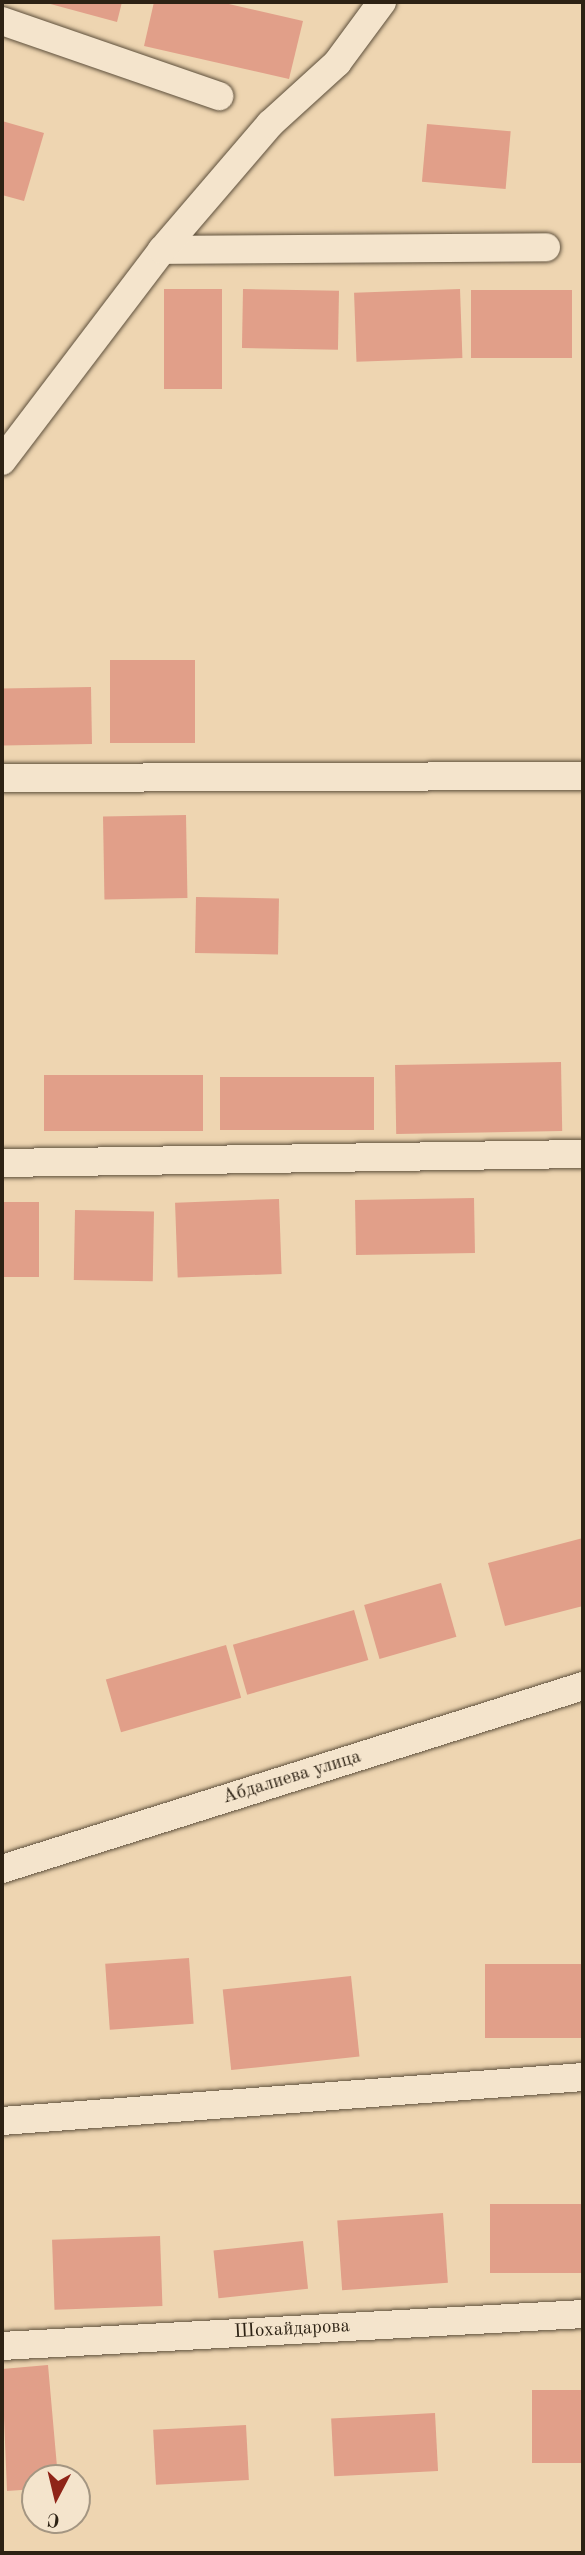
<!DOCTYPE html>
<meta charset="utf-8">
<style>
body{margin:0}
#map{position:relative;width:585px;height:2555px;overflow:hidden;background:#eed5b1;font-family:"Old Standard TT",serif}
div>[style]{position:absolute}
.building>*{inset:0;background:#e19f89;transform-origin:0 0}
.roads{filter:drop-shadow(0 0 2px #5d4f3b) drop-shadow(0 0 2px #5d4f3b)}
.street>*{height:28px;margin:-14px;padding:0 14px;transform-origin:14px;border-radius:14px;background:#f4e4cc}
span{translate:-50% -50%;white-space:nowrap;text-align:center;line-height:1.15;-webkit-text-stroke:5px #f4e4cc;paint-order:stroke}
.street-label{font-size:19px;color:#2d2214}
.frame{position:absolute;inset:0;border:4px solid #2d2214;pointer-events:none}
.north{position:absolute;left:21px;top:2464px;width:70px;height:70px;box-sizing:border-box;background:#f4e4cc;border:2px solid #a49682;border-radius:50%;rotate:187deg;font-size:19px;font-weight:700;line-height:28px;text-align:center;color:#2d2214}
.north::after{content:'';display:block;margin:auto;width:24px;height:32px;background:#8f2418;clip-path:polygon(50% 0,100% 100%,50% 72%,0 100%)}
</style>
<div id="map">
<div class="building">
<div style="clip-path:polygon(43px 2px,122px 2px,117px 22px)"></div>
<div style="clip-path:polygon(154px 2px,220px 2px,303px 21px,289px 79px,144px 46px)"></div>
<div style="clip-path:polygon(2px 121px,44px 133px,24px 201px,2px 195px)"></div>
<div style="left:427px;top:124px;width:84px;height:58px;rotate:5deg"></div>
<div style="left:164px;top:289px;width:58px;height:100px"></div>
<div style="left:243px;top:289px;width:96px;height:59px;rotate:1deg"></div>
<div style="left:460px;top:289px;width:69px;height:106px;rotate:88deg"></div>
<div style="left:471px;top:290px;width:101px;height:68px"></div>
<div style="left:110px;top:660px;width:85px;height:83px"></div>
<div style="left:91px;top:687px;width:57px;height:89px;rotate:89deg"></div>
<div style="left:186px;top:815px;width:83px;height:83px;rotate:89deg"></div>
<div style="left:196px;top:897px;width:83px;height:56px;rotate:1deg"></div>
<div style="left:561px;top:1062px;width:69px;height:166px;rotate:89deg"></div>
<div style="left:44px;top:1075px;width:159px;height:56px"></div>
<div style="left:374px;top:1077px;width:53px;height:154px;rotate:90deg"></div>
<div style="left:474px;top:1198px;width:55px;height:119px;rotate:89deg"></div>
<div style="left:279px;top:1199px;width:75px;height:104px;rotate:88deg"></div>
<div style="left:39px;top:1202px;width:75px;height:37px;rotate:90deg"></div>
<div style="left:75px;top:1210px;width:79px;height:70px;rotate:1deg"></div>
<div style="clip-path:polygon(583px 1538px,583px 1606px,505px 1626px,488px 1563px)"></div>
<div style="left:441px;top:1583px;width:56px;height:80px;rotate:74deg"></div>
<div style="left:354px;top:1610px;width:52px;height:126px;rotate:74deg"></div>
<div style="left:226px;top:1645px;width:55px;height:125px;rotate:74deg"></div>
<div style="left:189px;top:1958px;width:66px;height:84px;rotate:86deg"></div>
<div style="left:583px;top:1964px;width:74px;height:98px;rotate:90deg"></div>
<div style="left:351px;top:1976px;width:81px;height:129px;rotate:84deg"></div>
<div style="left:583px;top:2204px;width:69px;height:93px;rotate:90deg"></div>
<div style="left:443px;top:2213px;width:70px;height:106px;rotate:86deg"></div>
<div style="left:160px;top:2236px;width:70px;height:108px;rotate:88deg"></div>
<div style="left:303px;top:2241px;width:48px;height:90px;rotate:84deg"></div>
<div style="clip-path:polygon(48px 2365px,58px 2478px,35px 2478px,35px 2489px,7px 2491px,2px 2369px)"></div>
<div style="left:583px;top:2390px;width:73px;height:51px;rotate:90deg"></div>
<div style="left:435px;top:2413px;width:58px;height:104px;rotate:87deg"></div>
<div style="left:246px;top:2425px;width:55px;height:93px;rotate:87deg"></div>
</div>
<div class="roads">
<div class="street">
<div style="left:2px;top:21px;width:230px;rotate:19.1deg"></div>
<div style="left:162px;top:250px;width:384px;rotate:-0.4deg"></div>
<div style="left:2px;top:461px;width:265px;rotate:-52.8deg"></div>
<div style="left:162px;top:250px;width:166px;rotate:-49.4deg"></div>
<div style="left:270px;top:124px;width:91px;rotate:-42.3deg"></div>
<div style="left:337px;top:63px;width:76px;rotate:-53.6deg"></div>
<div style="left:2px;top:778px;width:581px;rotate:-0.2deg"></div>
<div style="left:2px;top:1163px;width:581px;rotate:-0.89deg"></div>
<div style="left:2px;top:1869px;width:609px;rotate:-17.48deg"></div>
<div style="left:2px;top:2121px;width:583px;rotate:-4.33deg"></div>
<div style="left:2px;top:2346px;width:582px;rotate:-3.15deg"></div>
</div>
</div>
<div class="street-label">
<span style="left:292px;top:1778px;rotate:-17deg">Абдалиева улица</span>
<span style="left:292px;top:2330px;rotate:-3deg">Шохайдарова</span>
</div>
<div class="frame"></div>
<div class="north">С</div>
</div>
